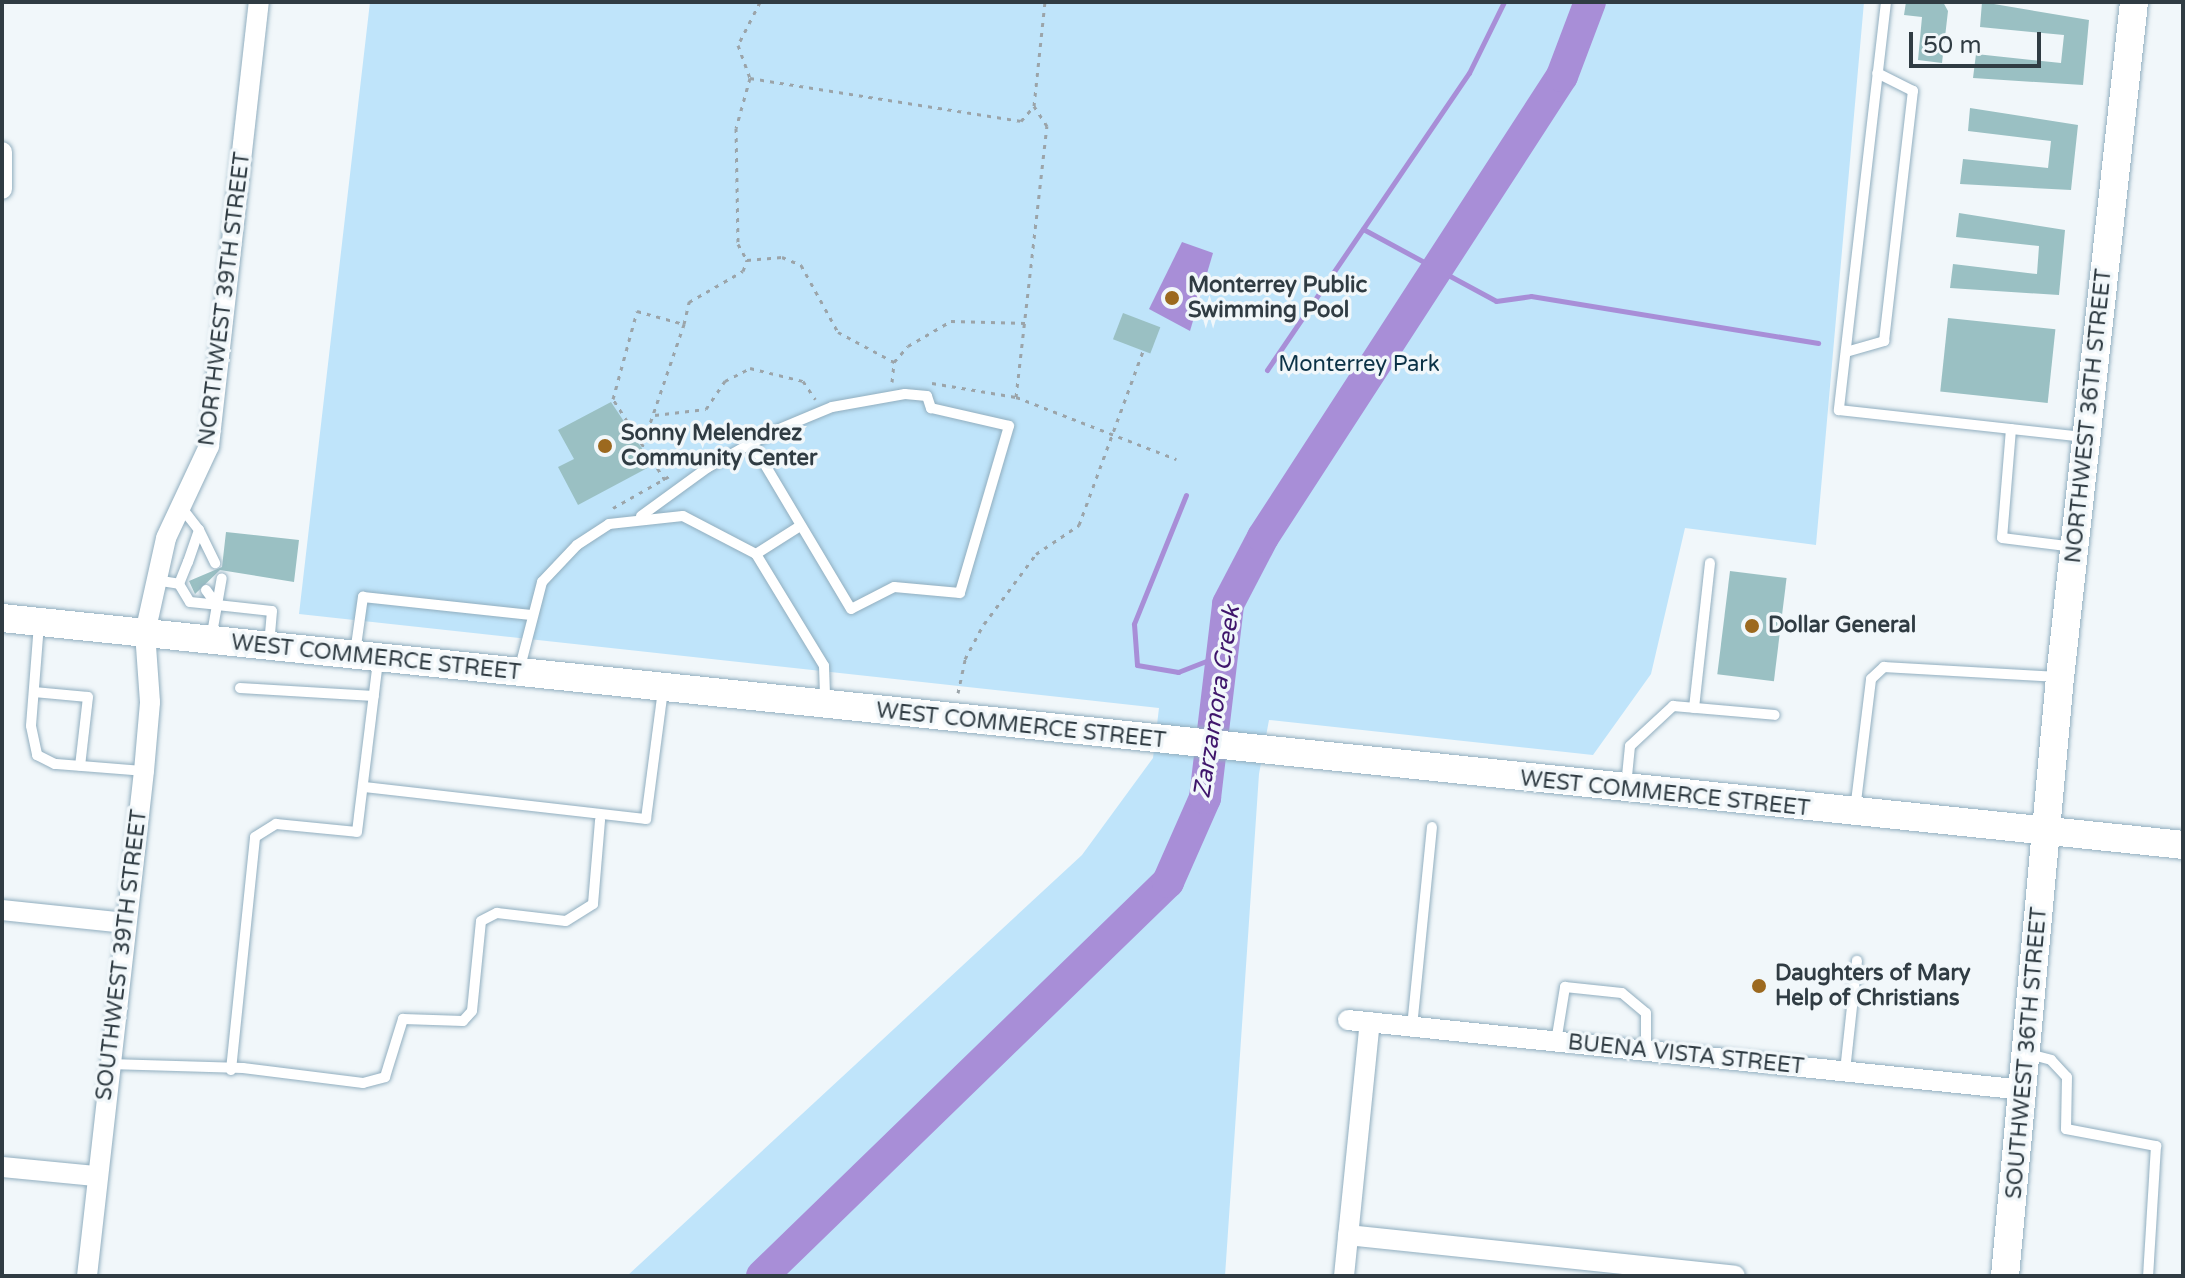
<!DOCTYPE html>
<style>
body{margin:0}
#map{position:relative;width:2185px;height:1278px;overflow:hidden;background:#f1f7fa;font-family:"Varela Round",sans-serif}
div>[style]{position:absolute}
.green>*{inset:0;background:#bfe4fa}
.water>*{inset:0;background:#a88ed7}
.stream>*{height:5px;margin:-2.5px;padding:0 2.5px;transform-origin:2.5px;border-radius:2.5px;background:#a88ed7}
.river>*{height:32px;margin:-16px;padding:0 16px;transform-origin:16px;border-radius:16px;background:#a88ed7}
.building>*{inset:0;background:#9ac0c3;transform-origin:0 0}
.path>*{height:3px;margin-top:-1.5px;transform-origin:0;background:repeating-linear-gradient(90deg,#9ba4a9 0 4px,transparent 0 10px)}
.roads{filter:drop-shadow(0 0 2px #91aebf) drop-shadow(0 0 2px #91aebf)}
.service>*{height:10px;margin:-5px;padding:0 5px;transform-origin:5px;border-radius:5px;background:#fff}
.minor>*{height:20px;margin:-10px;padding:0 10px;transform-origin:10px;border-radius:10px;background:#fff}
.secondary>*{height:28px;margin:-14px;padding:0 14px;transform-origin:14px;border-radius:14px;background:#fff}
.dots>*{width:22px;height:22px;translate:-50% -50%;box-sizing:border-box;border:4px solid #f1f7fa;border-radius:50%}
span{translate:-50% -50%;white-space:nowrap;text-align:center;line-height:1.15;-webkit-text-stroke:7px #f1f7fa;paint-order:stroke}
.poi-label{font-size:22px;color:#303c43;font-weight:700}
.left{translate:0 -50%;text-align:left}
.street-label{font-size:22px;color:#303c43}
.park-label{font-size:22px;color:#0b3246}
.water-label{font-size:24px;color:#3f166c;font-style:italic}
.frame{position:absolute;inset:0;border:4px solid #303c43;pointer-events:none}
.scale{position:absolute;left:1909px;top:32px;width:132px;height:36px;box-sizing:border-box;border:4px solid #303c43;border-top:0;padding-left:10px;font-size:24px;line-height:28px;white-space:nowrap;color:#303c43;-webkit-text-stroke:6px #f1f7fa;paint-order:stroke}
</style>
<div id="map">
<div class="green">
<div style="clip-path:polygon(370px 2px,1864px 2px,1816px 545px,1685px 528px,1651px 674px,1593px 755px,1269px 720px,1259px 774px,1225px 1276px,627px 1276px,1082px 855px,1153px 758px,1159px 708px,299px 614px)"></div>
</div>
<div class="water">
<div style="clip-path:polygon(1182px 242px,1213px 253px,1190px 331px,1149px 309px)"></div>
</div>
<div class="stream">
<div style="left:1363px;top:229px;width:151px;rotate:28.4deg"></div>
<div style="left:1496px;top:301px;width:35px;rotate:-8deg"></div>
<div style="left:1531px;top:296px;width:291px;rotate:9.3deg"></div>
<div style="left:1267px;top:370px;width:359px;rotate:-55.8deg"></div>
<div style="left:1469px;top:73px;width:79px;rotate:-63.8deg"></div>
<div style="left:1186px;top:495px;width:139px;rotate:112deg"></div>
<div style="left:1134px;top:624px;width:41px;rotate:85.8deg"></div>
<div style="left:1137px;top:665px;width:42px;rotate:9.7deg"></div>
<div style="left:1178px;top:672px;width:44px;rotate:-21.3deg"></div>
</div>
<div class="river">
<div style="left:762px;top:1276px;width:566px;rotate:-44.14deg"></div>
<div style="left:1168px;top:882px;width:92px;rotate:-66.2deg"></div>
<div style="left:1205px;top:798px;width:195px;rotate:-83.2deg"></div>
<div style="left:1228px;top:604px;width:76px;rotate:-62.4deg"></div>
<div style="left:1263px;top:537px;width:549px;rotate:-57.03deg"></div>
<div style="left:1562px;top:76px;width:79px;rotate:-69.3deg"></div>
</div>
<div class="building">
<div style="clip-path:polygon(1906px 2px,1943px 2px,1948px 11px,1942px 63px,1918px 60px,1922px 17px,1904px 15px)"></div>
<div style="clip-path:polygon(1982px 2px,2089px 20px,2083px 85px,1973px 78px,1976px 54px,2061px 63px,2064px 35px,1980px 27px)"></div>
<div style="clip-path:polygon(1970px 108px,2078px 125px,2071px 190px,1960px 184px,1963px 159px,2048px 168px,2051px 141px,1968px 131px)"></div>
<div style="clip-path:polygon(1959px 213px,2065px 230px,2059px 295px,1950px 288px,1953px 264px,2037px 274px,2039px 246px,1956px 237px)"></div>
<div style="left:1123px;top:313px;width:40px;height:28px;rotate:21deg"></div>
<div style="left:1948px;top:318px;width:108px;height:74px;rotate:6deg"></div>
<div style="clip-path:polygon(611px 402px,653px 465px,578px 505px,558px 467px,574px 459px,558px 430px)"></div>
<div style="clip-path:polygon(226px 532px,299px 540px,294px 582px,220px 570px,195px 594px,189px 581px,222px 567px)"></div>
<div style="left:1730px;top:571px;width:57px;height:104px;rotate:7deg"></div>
</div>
<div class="path">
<div style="left:760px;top:2px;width:48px;rotate:117.1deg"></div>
<div style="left:738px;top:45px;width:35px;rotate:70deg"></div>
<div style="left:750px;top:78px;width:52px;rotate:105.6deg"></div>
<div style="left:736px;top:128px;width:116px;rotate:89deg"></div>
<div style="left:738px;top:244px;width:18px;rotate:61deg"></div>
<div style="left:747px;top:260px;width:35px;rotate:-5deg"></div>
<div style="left:782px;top:257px;width:21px;rotate:23deg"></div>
<div style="left:801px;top:265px;width:77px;rotate:61.1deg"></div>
<div style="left:838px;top:332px;width:64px;rotate:28.2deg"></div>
<div style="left:750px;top:78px;width:274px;rotate:9deg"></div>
<div style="left:1021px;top:121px;width:20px;rotate:-49deg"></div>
<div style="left:1034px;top:106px;width:105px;rotate:-84deg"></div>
<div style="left:892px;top:382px;width:20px;rotate:-84deg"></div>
<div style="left:894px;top:362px;width:21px;rotate:-49deg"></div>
<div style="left:908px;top:346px;width:50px;rotate:-30.2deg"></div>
<div style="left:951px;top:321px;width:74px;rotate:1.5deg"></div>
<div style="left:932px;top:383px;width:85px;rotate:9.5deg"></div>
<div style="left:1016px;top:397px;width:172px;rotate:21.2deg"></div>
<div style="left:1016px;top:397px;width:273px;rotate:-83.5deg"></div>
<div style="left:1047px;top:126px;width:24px;rotate:-123deg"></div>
<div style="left:655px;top:415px;width:51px;rotate:-6.7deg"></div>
<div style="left:706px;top:409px;width:34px;rotate:-56deg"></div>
<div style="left:725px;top:381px;width:28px;rotate:-27deg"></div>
<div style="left:750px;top:368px;width:55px;rotate:13.8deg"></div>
<div style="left:803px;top:381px;width:22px;rotate:56deg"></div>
<div style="left:644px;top:441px;width:124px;rotate:-71.1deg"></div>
<div style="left:665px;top:480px;width:96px;rotate:-122.7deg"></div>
<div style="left:613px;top:399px;width:91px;rotate:-74.7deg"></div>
<div style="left:637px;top:311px;width:49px;rotate:15.5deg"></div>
<div style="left:684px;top:324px;width:23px;rotate:-77deg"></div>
<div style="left:689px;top:302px;width:62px;rotate:-29.9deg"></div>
<div style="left:743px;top:271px;width:12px;rotate:-70deg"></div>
<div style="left:613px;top:508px;width:69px;rotate:-29.5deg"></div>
<div style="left:958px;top:693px;width:35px;rotate:-78deg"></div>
<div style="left:965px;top:659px;width:40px;rotate:-62deg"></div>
<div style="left:984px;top:624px;width:87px;rotate:-53.4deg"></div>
<div style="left:1036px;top:554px;width:52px;rotate:-34deg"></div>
<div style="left:1079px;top:525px;width:185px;rotate:-69.8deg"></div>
</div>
<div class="roads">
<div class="service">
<div style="left:1886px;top:2px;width:411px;rotate:96.6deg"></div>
<div style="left:1839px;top:410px;width:247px;rotate:6.3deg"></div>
<div style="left:1846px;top:352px;width:40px;rotate:-16deg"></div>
<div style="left:1884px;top:341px;width:252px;rotate:-83.4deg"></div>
<div style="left:1913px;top:91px;width:40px;rotate:-153.4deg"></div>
<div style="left:2011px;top:429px;width:109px;rotate:94.7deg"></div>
<div style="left:2002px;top:538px;width:73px;rotate:7.1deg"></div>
<div style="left:641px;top:516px;width:82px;rotate:-36deg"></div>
<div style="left:707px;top:468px;width:51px;rotate:-29.1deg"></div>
<div style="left:752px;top:443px;width:30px;rotate:-27deg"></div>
<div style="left:779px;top:429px;width:57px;rotate:-22.5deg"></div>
<div style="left:832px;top:407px;width:74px;rotate:-10.1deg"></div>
<div style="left:905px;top:394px;width:22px;rotate:5deg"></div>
<div style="left:927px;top:396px;width:13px;rotate:72deg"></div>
<div style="left:931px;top:408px;width:80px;rotate:13deg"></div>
<div style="left:1009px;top:426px;width:174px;rotate:106.4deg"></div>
<div style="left:960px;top:593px;width:66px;rotate:-174.8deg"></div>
<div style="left:894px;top:587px;width:48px;rotate:152.9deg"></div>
<div style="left:851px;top:609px;width:193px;rotate:-120.8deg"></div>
<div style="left:199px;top:530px;width:37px;rotate:64deg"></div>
<div style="left:756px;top:554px;width:49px;rotate:-32.4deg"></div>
<div style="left:155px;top:580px;width:24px;rotate:9deg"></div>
<div style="left:179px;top:584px;width:24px;rotate:-68deg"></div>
<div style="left:188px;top:562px;width:34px;rotate:-71deg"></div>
<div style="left:199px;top:530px;width:28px;rotate:-128deg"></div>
<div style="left:179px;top:584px;width:21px;rotate:59deg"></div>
<div style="left:190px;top:602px;width:27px;rotate:6deg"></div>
<div style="left:206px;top:590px;width:19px;rotate:54deg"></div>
<div style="left:217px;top:605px;width:27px;rotate:-80deg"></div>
<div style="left:39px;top:624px;width:102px;rotate:94.5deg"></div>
<div style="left:31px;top:726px;width:30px;rotate:78deg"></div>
<div style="left:37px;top:755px;width:20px;rotate:27deg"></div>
<div style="left:55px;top:764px;width:89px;rotate:4.5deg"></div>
<div style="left:211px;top:639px;width:35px;rotate:-80deg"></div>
<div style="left:217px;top:605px;width:55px;rotate:6.2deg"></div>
<div style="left:272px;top:611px;width:34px;rotate:95deg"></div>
<div style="left:355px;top:653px;width:57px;rotate:-81.9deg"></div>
<div style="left:363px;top:597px;width:169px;rotate:6.1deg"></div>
<div style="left:519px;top:671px;width:92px;rotate:-75.5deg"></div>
<div style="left:542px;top:582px;width:51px;rotate:-46.6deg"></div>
<div style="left:577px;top:545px;width:38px;rotate:-33deg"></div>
<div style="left:609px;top:524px;width:74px;rotate:-6.2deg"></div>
<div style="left:683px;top:516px;width:82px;rotate:27.5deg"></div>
<div style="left:756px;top:554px;width:131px;rotate:58.7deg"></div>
<div style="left:824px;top:666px;width:34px;rotate:88deg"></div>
<div style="left:240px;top:688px;width:134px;rotate:3.4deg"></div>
<div style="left:34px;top:692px;width:54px;rotate:5.3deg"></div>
<div style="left:88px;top:697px;width:69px;rotate:96.6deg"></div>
<div style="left:1694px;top:708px;width:146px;rotate:-83.7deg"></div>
<div style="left:1626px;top:786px;width:40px;rotate:-84.3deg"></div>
<div style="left:1630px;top:746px;width:59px;rotate:-42.9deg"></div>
<div style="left:1673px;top:706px;width:102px;rotate:5deg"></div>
<div style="left:365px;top:787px;width:283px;rotate:6.5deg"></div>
<div style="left:646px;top:819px;width:130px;rotate:-82.5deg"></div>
<div style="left:1855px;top:810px;width:132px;rotate:-83deg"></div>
<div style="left:1871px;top:679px;width:18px;rotate:-43deg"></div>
<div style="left:1884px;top:667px;width:174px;rotate:3.3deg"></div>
<div style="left:1412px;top:1027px;width:201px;rotate:-84.3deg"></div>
<div style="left:1556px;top:1042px;width:56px;rotate:-80.7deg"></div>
<div style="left:1565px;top:987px;width:57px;rotate:6deg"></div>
<div style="left:1622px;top:993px;width:31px;rotate:40deg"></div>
<div style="left:1646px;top:1013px;width:38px;rotate:90deg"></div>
<div style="left:2029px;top:1054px;width:23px;rotate:15deg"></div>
<div style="left:2051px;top:1060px;width:23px;rotate:47deg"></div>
<div style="left:2067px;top:1077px;width:52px;rotate:91.1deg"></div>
<div style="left:2066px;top:1129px;width:92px;rotate:10.7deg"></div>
<div style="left:2156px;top:1146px;width:130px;rotate:93.5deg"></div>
<div style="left:109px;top:1064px;width:134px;rotate:1.7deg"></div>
<div style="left:243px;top:1068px;width:121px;rotate:7.1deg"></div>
<div style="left:363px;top:1083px;width:23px;rotate:-15deg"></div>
<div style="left:385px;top:1077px;width:61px;rotate:-72.8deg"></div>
<div style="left:403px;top:1019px;width:60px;rotate:1.9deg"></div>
<div style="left:463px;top:1021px;width:13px;rotate:-48deg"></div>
<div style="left:472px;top:1011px;width:90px;rotate:-84.3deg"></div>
<div style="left:481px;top:921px;width:18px;rotate:-27deg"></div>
<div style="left:497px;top:913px;width:69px;rotate:6.6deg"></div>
<div style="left:566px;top:921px;width:32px;rotate:-32deg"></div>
<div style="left:593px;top:904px;width:84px;rotate:-85.2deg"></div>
<div style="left:231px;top:1070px;width:234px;rotate:-84.1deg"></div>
<div style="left:255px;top:837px;width:25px;rotate:-32deg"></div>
<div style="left:276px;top:824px;width:81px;rotate:5.6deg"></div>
<div style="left:357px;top:832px;width:173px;rotate:-83deg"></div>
<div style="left:1845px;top:1071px;width:111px;rotate:-83.8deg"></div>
</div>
<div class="minor">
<div style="left:2px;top:152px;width:37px;rotate:90deg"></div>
<div style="left:2px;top:910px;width:124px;rotate:6deg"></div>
<div style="left:1348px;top:1020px;width:680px;rotate:5.91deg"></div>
<div style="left:2px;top:1167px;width:94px;rotate:5.5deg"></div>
<div style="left:1348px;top:1235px;width:389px;rotate:6deg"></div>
<div style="left:87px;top:1276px;width:508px;rotate:-83.56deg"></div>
<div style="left:144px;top:771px;width:69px;rotate:-85deg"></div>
<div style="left:150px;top:702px;width:69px;rotate:-94.1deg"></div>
<div style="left:145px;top:633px;width:97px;rotate:-77.5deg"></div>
<div style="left:166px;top:538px;width:102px;rotate:-64.9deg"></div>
<div style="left:209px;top:446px;width:447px;rotate:-83.6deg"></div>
<div style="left:1344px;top:1276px;width:255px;rotate:-84.2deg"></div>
</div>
<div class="secondary">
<div style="left:2px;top:618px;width:2193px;rotate:5.94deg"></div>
<div style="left:2005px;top:1276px;width:601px;rotate:-84.75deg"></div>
<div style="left:2060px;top:678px;width:680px;rotate:-83.75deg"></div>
</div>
</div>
<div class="dots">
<div style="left:1172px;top:298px;background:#9c691f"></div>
<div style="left:605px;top:446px;background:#9c691f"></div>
<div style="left:1752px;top:626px;background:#9c691f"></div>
<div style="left:1759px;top:986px;background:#9c691f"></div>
</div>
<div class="poi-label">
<span class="left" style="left:1188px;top:298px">Monterrey Public<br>Swimming Pool</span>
<span class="left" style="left:621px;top:446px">Sonny Melendrez<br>Community Center</span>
<span class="left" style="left:1768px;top:626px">Dollar General</span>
<span class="left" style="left:1775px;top:986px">Daughters of Mary<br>Help of Christians</span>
</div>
<div class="street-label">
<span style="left:225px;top:299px;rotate:-83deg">NORTHWEST 39TH STREET</span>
<span style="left:2089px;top:416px;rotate:-84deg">NORTHWEST 36TH STREET</span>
<span style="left:376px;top:658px;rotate:6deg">WEST COMMERCE STREET</span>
<span style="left:1021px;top:726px;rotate:6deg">WEST COMMERCE STREET</span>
<span style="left:1665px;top:794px;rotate:6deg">WEST COMMERCE STREET</span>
<span style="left:122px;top:955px;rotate:-83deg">SOUTHWEST 39TH STREET</span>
<span style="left:2027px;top:1053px;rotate:-85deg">SOUTHWEST 36TH STREET</span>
<span style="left:1686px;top:1055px;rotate:6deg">BUENA VISTA STREET</span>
</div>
<div class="park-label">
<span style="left:1359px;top:365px">Monterrey Park</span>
</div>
<div class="water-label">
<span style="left:1217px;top:702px;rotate:-81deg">Zarzamora Creek</span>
</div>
<div class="frame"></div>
<div class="scale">50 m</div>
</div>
